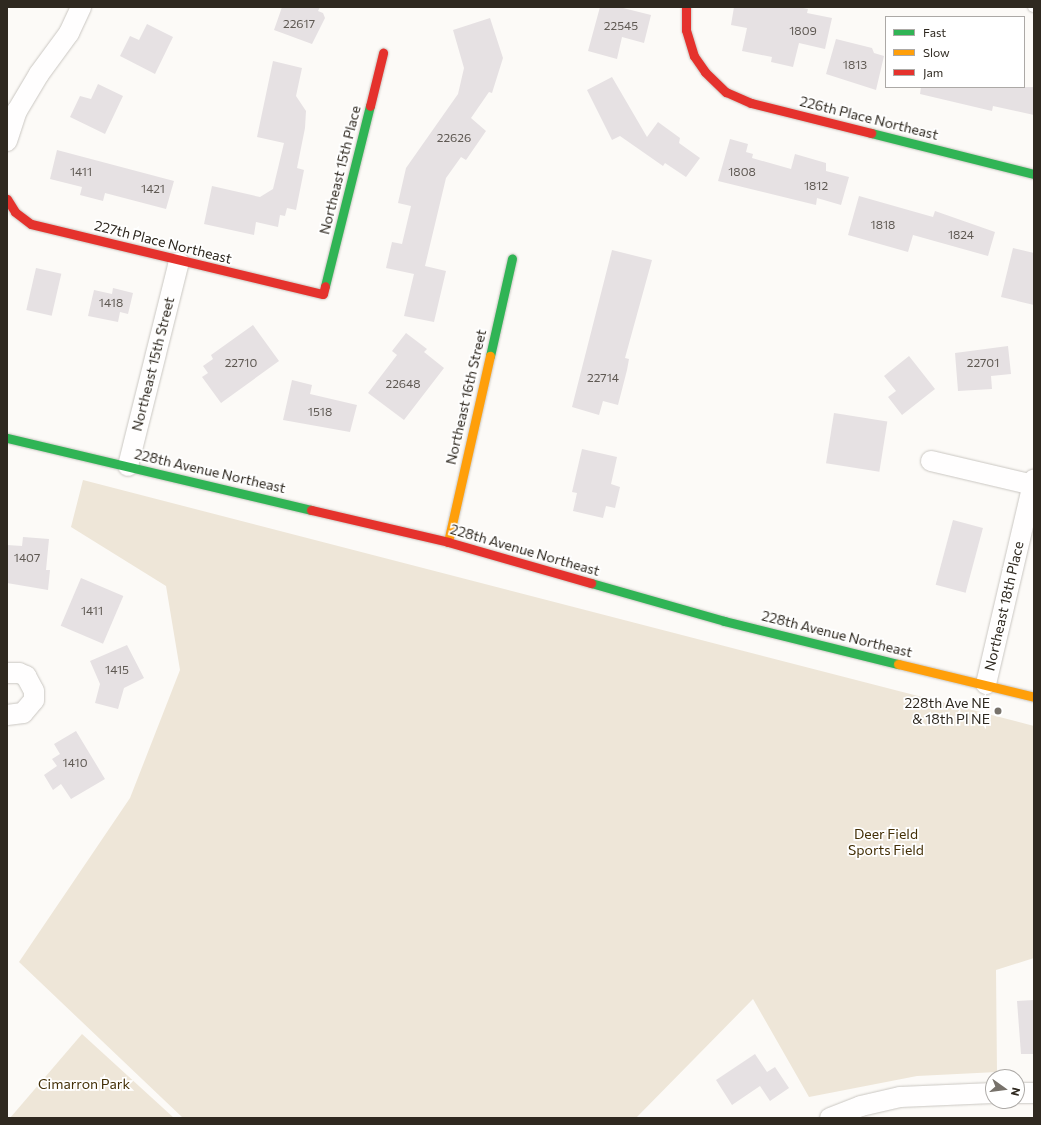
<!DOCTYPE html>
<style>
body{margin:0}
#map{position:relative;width:1041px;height:1125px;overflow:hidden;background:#fcfaf7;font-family:Commissioner,sans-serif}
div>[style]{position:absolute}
.green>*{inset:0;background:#eee6d8}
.building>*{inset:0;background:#e6e1e3;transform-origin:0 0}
.roads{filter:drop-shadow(0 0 1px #cac7c2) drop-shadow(0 0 1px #cac7c2)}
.lane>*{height:10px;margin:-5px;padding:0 5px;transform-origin:5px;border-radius:5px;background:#fffefe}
.street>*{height:20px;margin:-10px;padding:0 10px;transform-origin:10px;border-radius:10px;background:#fffefe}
.fast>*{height:9px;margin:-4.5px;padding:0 4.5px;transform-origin:4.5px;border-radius:4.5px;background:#30b455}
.slow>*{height:9px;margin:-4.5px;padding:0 4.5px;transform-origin:4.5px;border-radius:4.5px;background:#ff9f0a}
.jam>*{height:9px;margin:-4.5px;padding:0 4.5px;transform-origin:4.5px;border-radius:4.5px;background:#e5322d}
.dots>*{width:11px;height:11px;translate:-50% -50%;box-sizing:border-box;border:2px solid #fff;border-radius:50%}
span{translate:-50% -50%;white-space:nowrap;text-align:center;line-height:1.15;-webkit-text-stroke:3.5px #fff;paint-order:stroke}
.number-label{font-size:12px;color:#5f5953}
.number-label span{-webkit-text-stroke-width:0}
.street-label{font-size:14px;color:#2f2920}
.poi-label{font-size:14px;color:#2f2920}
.right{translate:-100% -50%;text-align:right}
.park-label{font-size:14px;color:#443007}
.frame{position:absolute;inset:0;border:8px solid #2f2920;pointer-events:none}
.legend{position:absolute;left:885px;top:16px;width:140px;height:72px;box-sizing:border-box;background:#fff;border:1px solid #aca9a6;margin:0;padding:5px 7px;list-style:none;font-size:12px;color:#2f2920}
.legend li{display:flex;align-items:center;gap:8px;height:20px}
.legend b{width:20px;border:1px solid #aca9a6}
.north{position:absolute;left:985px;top:1069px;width:40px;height:40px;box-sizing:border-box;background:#fff;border:1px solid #aca9a6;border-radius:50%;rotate:104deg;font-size:11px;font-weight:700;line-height:16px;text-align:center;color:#2f2920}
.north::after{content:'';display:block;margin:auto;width:14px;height:18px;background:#77726b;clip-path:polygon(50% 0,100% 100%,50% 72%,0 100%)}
</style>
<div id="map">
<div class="green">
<div style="clip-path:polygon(83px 480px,1034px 726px,1034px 958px,996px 970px,997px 1072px,917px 1076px,809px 1097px,753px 999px,636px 1118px,183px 1118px,19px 962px,130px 798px,180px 670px,166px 586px,71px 527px)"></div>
<div style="clip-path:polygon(82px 1034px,174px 1118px,10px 1118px)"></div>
</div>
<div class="building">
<div style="clip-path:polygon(282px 7px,320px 7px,318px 11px,323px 13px,325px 18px,312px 44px,274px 30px)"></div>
<div style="clip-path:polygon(600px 7px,619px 7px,651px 15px,644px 43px,622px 37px,617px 59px,588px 51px)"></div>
<div style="clip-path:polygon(734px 7px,798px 7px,808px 9px,807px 13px,832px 18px,825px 49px,799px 43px,793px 67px,771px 62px,772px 57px,742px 51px,747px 28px,731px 25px)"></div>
<div style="clip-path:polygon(490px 18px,503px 58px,492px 93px,489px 92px,471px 118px,486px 131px,466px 160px,461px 157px,446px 178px,425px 266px,446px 271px,434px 322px,404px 316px,414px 274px,386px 268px,392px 242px,402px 244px,411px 206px,398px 203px,406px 168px,458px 94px,464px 68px,453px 30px)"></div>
<div style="clip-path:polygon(147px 24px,173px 37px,155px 74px,120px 56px,130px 36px,139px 40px)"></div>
<div style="clip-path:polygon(836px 39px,872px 48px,874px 53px,884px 56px,876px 90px,826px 74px)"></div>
<div style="clip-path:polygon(273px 61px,302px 68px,296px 96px,306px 111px,305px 128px,297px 168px,304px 170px,296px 210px,287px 208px,285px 216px,280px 215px,278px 227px,256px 222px,254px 235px,204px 224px,212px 186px,260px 197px,273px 189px,284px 143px,257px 137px)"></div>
<div style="clip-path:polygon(612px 77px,647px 137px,658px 122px,680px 138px,679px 143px,700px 158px,686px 177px,665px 163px,663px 166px,620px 136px,612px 140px,587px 90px)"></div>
<div style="clip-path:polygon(98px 84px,123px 96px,105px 134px,70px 117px,80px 96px,91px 99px)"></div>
<div style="clip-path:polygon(921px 87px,1034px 87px,1034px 115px,993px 106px,992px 111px,920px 94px)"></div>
<div style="clip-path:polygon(730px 139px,748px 144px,746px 152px,753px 154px,752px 158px,791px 169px,795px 154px,826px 163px,826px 171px,849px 177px,841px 205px,817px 198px,816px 205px,718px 181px)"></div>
<div style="clip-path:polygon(57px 150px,174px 181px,166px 209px,105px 193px,103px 201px,80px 195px,82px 187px,50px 179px)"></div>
<div style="clip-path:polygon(859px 196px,933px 217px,935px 211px,995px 232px,988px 256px,913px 235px,908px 252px,848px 235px)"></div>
<div style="clip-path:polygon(1013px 248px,1034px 253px,1034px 305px,1001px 297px)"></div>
<div style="clip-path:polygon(612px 250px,652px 260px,625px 358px,629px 359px,627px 370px,618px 405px,603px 401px,599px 415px,572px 407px)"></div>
<div style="left:36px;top:268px;width:26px;height:43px;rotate:13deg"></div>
<div style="clip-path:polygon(113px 288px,133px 293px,128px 314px,120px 312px,118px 322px,88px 316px,94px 290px,112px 294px)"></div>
<div style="clip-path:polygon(253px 325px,279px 361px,221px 403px,202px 377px,208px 373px,203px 366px,213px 359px,211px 355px)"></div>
<div style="clip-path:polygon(406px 333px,427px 349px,424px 352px,444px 368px,404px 420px,368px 393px,397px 355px,392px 351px)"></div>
<div style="clip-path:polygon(1008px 346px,1011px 374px,991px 376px,992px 389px,958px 391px,955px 353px)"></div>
<div style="clip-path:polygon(909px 356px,935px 389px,902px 415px,888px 397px,896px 391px,884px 376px)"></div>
<div style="clip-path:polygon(292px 380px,312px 385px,310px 394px,357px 405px,350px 432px,283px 420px)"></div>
<div style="left:834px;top:413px;width:54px;height:51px;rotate:9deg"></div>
<div style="clip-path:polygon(582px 449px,617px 457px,611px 484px,620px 487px,615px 508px,606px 506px,603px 518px,573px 511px,577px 493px,572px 492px)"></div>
<div style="left:953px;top:520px;width:31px;height:67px;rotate:15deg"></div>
<div style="clip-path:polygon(23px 537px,49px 539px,46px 570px,50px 570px,48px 590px,7px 583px,7px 545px,22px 546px)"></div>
<div style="left:81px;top:578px;width:46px;height:52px;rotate:23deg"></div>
<div style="clip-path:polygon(127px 645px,144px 678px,124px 688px,118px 709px,95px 703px,100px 684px,90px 661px)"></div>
<div style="clip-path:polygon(76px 731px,105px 779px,71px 799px,61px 784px,53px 790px,44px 775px,57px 766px,52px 759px,60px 754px,54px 744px)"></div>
<div style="clip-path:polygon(1034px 1000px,1034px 1054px,1021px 1054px,1017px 1001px)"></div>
<div style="clip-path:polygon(755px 1054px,767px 1072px,775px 1067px,789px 1088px,770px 1101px,760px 1086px,732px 1105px,716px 1080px)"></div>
</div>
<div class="roads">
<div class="lane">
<div style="left:1033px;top:7px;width:1px"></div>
</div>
<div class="street">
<div style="left:7px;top:141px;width:32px;rotate:-72deg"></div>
<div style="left:17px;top:111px;width:43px;rotate:-59.3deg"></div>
<div style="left:39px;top:74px;width:51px;rotate:-53.8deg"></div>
<div style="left:69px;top:33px;width:29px;rotate:-65deg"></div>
<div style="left:931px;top:461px;width:105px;rotate:13.2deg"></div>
<div style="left:128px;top:466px;width:210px;rotate:-76deg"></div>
<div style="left:7px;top:673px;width:12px"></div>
<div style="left:19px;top:673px;width:8px;rotate:23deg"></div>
<div style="left:26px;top:676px;width:17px;rotate:62deg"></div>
<div style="left:34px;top:691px;width:9px;rotate:90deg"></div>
<div style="left:34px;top:700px;width:17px;rotate:130deg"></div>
<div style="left:23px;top:713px;width:16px;rotate:173deg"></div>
<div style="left:986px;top:684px;width:210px;rotate:-76.8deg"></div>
<div style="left:1017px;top:1093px;width:17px"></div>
<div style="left:830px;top:1118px;width:33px;rotate:-21deg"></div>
<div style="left:861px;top:1106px;width:40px;rotate:-13deg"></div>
<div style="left:900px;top:1097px;width:93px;rotate:-2.5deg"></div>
</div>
<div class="fast">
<div style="left:871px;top:133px;width:168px;rotate:14.1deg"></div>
<div style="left:325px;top:286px;width:186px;rotate:-76deg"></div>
<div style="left:490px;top:356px;width:100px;rotate:-77.3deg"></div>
<div style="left:7px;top:438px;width:312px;rotate:13.3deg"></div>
<div style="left:591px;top:583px;width:138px;rotate:15.9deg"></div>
<div style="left:724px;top:621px;width:179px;rotate:13.9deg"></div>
</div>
<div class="slow">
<div style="left:448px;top:542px;width:191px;rotate:-77.3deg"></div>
<div style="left:898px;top:664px;width:140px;rotate:13.6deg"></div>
</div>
<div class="jam">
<div style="left:686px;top:7px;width:23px;rotate:90deg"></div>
<div style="left:686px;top:30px;width:27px;rotate:73deg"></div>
<div style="left:694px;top:56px;width:19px;rotate:55deg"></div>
<div style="left:705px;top:72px;width:29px;rotate:44deg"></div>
<div style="left:726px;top:92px;width:27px;rotate:24deg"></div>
<div style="left:751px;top:103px;width:124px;rotate:14deg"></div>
<div style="left:370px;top:106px;width:55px;rotate:-76.2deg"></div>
<div style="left:7px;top:199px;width:15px;rotate:58deg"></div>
<div style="left:15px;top:212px;width:20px;rotate:37deg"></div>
<div style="left:31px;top:224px;width:300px;rotate:13.5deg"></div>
<div style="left:323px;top:294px;width:8px;rotate:-76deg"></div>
<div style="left:311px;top:510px;width:141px;rotate:13.1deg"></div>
<div style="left:448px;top:542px;width:149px;rotate:16deg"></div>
</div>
</div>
<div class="dots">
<div style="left:998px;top:711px;background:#77726b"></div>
</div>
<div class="number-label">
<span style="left:299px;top:24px">22617</span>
<span style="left:621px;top:26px">22545</span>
<span style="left:803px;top:31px">1809</span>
<span style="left:855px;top:65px">1813</span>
<span style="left:454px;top:138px">22626</span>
<span style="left:81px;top:172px">1411</span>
<span style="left:742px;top:172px">1808</span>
<span style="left:816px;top:186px">1812</span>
<span style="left:153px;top:189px">1421</span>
<span style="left:883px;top:225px">1818</span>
<span style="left:961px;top:235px">1824</span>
<span style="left:111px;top:303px">1418</span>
<span style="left:241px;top:363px">22710</span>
<span style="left:983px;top:363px">22701</span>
<span style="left:603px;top:378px">22714</span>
<span style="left:403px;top:384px">22648</span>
<span style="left:320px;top:412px">1518</span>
<span style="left:27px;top:558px">1407</span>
<span style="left:92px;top:611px">1411</span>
<span style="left:117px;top:670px">1415</span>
<span style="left:75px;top:763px">1410</span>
</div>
<div class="street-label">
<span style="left:869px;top:118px;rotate:14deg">226th Place Northeast</span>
<span style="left:340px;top:170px;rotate:-76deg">Northeast 15th Place</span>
<span style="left:163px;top:242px;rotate:14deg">227th Place Northeast</span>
<span style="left:153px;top:364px;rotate:-76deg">Northeast 15th Street</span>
<span style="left:466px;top:397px;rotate:-77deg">Northeast 16th Street</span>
<span style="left:210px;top:471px;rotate:13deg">228th Avenue Northeast</span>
<span style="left:525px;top:550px;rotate:16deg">228th Avenue Northeast</span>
<span style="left:1004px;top:606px;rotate:-77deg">Northeast 18th Place</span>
<span style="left:837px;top:634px;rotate:14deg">228th Avenue Northeast</span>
</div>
<div class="poi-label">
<span class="right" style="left:990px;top:711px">228th Ave NE<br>&amp; 18th Pl NE</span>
</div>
<div class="park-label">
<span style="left:886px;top:842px">Deer Field<br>Sports Field</span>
<span style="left:84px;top:1084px">Cimarron Park</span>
</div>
<div class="frame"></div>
<ul class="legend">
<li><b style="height:5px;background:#30b455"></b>Fast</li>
<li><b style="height:5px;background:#ff9f0a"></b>Slow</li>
<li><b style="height:5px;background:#e5322d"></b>Jam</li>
</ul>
<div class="north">N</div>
</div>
